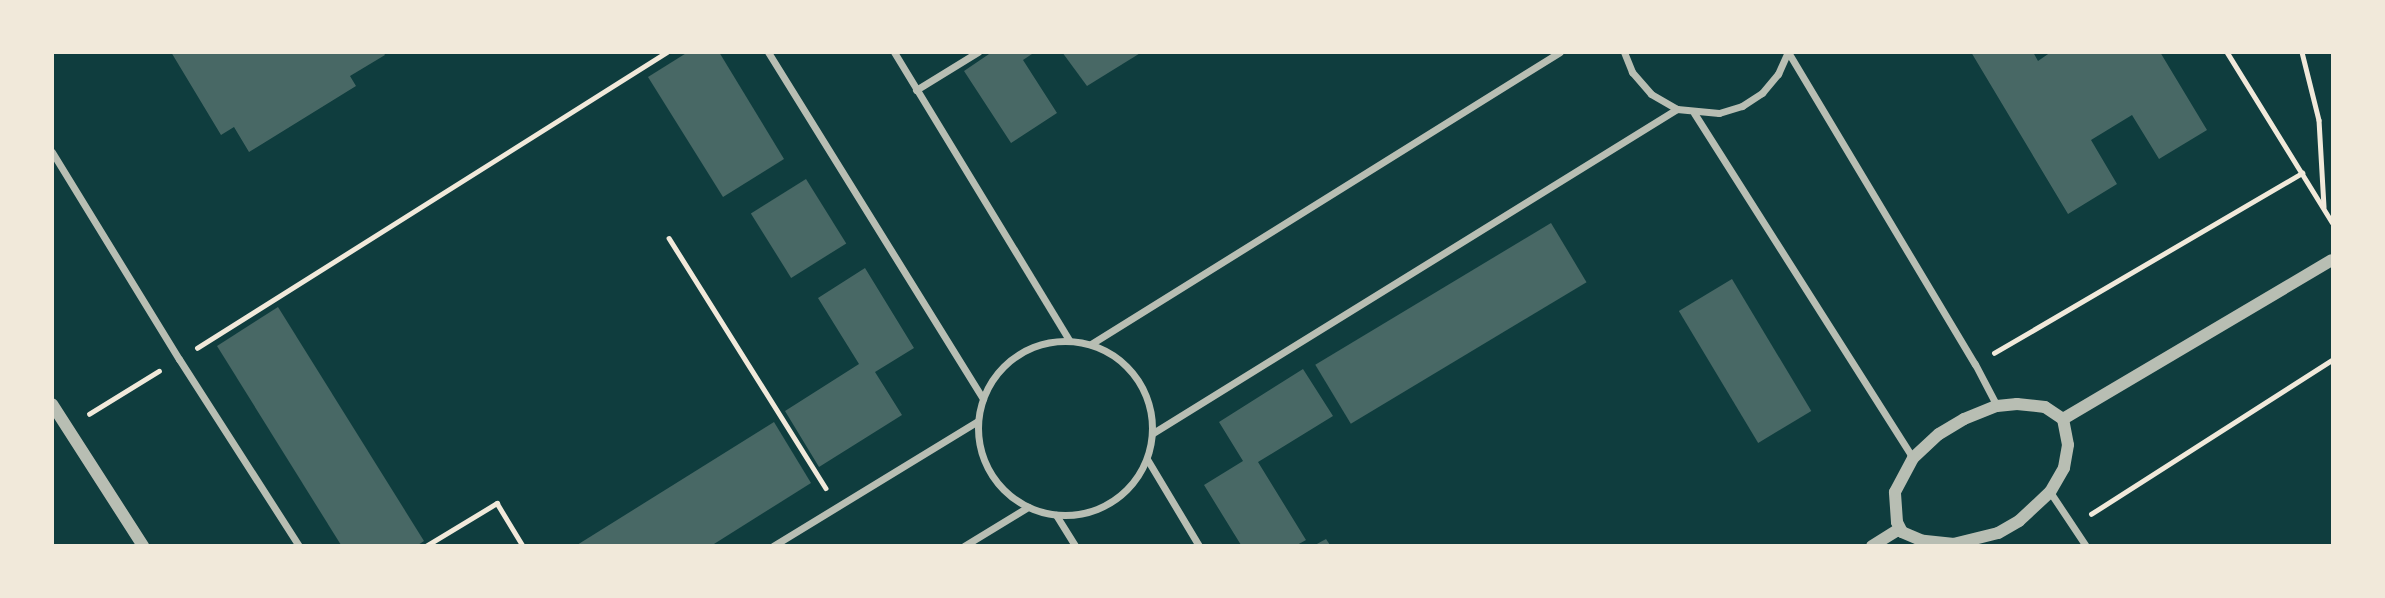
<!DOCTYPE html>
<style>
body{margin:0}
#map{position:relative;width:2385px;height:598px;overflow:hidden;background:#0f3d3e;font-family:Karla,sans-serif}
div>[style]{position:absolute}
.building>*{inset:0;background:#486865;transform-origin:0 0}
.path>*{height:4.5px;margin:-2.25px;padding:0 2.25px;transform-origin:2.25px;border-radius:2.25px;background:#f1e9da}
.minor>*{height:7px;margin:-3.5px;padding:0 3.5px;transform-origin:3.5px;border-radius:3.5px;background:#b8beb3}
.minor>.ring{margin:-3.5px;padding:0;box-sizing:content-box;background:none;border:7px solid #b8beb3;border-radius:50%}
.tertiary>*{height:12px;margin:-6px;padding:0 6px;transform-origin:6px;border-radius:6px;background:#b8beb3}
span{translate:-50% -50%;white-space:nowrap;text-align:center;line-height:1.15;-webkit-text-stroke:5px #f1e9da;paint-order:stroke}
.frame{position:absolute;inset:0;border:54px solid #f1e9da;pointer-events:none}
</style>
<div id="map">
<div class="building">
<div style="clip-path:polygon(171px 52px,383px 52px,385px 55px,350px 76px,356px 86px,249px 152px,234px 127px,221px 135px)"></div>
<div style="clip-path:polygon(688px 52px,719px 52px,784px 159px,723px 197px,648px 77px)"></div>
<div style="clip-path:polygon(992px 52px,1035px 52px,1023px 60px,1057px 113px,1011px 143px,964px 71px)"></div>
<div style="clip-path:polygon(1062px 52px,1142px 52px,1087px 86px)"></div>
<div style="clip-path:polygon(1971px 52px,2033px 52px,2038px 61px,2051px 52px,2160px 52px,2207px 130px,2159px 159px,2132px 115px,2091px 140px,2117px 184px,2068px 214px)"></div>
<div style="left:806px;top:179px;width:76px;height:65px;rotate:58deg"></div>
<div style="left:1551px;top:223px;width:69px;height:275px;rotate:59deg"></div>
<div style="clip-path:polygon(865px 268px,914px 348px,875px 372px,902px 415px,819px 467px,785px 411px,859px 364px,818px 298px)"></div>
<div style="left:1732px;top:279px;width:154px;height:62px;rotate:59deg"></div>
<div style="clip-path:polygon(278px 307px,424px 541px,418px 545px,341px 545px,217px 346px)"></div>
<div style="clip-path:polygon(1303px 369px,1333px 416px,1258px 462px,1306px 540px,1297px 545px,1241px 545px,1204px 485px,1243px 461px,1219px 422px)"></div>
<div style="clip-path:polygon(774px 422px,811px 483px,714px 544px,577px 545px)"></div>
<div style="clip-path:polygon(1326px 539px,1330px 545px,1315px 545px)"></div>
</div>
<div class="path">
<div style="left:2227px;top:52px;width:200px;rotate:58.3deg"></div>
<div style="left:2302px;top:52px;width:70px;rotate:76deg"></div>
<div style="left:2319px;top:120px;width:87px;rotate:86.7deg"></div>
<div style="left:669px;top:238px;width:295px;rotate:57.9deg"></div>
<div style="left:197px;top:348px;width:555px;rotate:-32.2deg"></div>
<div style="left:1994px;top:353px;width:357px;rotate:-30.3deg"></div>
<div style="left:89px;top:414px;width:82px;rotate:-31.6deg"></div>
<div style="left:2091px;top:514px;width:286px;rotate:-32.6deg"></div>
<div style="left:426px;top:546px;width:83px;rotate:-31.2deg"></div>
<div style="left:497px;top:503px;width:50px;rotate:58.8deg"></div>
</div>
<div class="minor">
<div style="left:768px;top:52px;width:408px;rotate:58.2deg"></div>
<div style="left:894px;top:52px;width:337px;rotate:58.7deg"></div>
<div style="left:1624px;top:52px;width:22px;rotate:68deg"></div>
<div style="left:1632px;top:72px;width:29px;rotate:49deg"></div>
<div style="left:1651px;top:94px;width:30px;rotate:30deg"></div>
<div style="left:1677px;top:109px;width:42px;rotate:5.4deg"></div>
<div style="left:1719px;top:113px;width:24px;rotate:-17deg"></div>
<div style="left:1742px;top:106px;width:24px;rotate:-33deg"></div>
<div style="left:1762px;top:93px;width:25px;rotate:-50deg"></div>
<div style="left:1778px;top:74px;width:24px;rotate:-66deg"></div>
<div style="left:1788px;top:52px;width:364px;rotate:59.1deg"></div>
<div style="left:1975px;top:364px;width:47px;rotate:62.4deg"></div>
<div style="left:916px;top:90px;width:73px;rotate:-31.5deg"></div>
<div style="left:1694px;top:113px;width:409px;rotate:57.6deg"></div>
<div style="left:52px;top:152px;width:243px;rotate:58.5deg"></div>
<div style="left:179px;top:359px;width:222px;rotate:57.3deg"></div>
<div class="ring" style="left:978px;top:341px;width:167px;height:167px"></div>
<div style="left:1091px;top:344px;width:552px;rotate:-31.91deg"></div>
<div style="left:1153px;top:433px;width:616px;rotate:-31.73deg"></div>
<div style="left:1147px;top:459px;width:101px;rotate:59.1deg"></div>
<div style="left:2050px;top:492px;width:65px;rotate:56.3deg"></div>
<div style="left:1056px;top:515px;width:36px;rotate:58deg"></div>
<div style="left:773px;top:546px;width:240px;rotate:-31.4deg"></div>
<div style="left:964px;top:546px;width:75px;rotate:-31.4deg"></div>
</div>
<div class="tertiary">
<div style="left:52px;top:404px;width:169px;rotate:57.3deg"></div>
<div style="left:2017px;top:404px;width:28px;rotate:6deg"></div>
<div style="left:2045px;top:407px;width:22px;rotate:34deg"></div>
<div style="left:2063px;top:419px;width:26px;rotate:79deg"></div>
<div style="left:2068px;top:445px;width:23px;rotate:100deg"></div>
<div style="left:2064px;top:468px;width:28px;rotate:120deg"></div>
<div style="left:2050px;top:492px;width:42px;rotate:136.9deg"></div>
<div style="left:2019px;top:521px;width:24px;rotate:150deg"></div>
<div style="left:1998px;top:533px;width:45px;rotate:166deg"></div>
<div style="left:1954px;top:544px;width:31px;rotate:-174deg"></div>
<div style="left:1923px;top:541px;width:23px;rotate:-157deg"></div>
<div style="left:1902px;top:532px;width:11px;rotate:-117deg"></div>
<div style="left:1897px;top:522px;width:30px;rotate:-94deg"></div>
<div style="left:1895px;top:492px;width:38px;rotate:-62deg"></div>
<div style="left:1913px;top:458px;width:35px;rotate:-43deg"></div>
<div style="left:1939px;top:434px;width:29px;rotate:-31deg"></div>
<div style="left:1964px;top:419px;width:35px;rotate:-22deg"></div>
<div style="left:1997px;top:406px;width:20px;rotate:-6deg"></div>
<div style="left:2063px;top:419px;width:312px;rotate:-30.6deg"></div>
<div style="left:1872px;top:546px;width:32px;rotate:-32deg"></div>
</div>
<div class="frame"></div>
</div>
